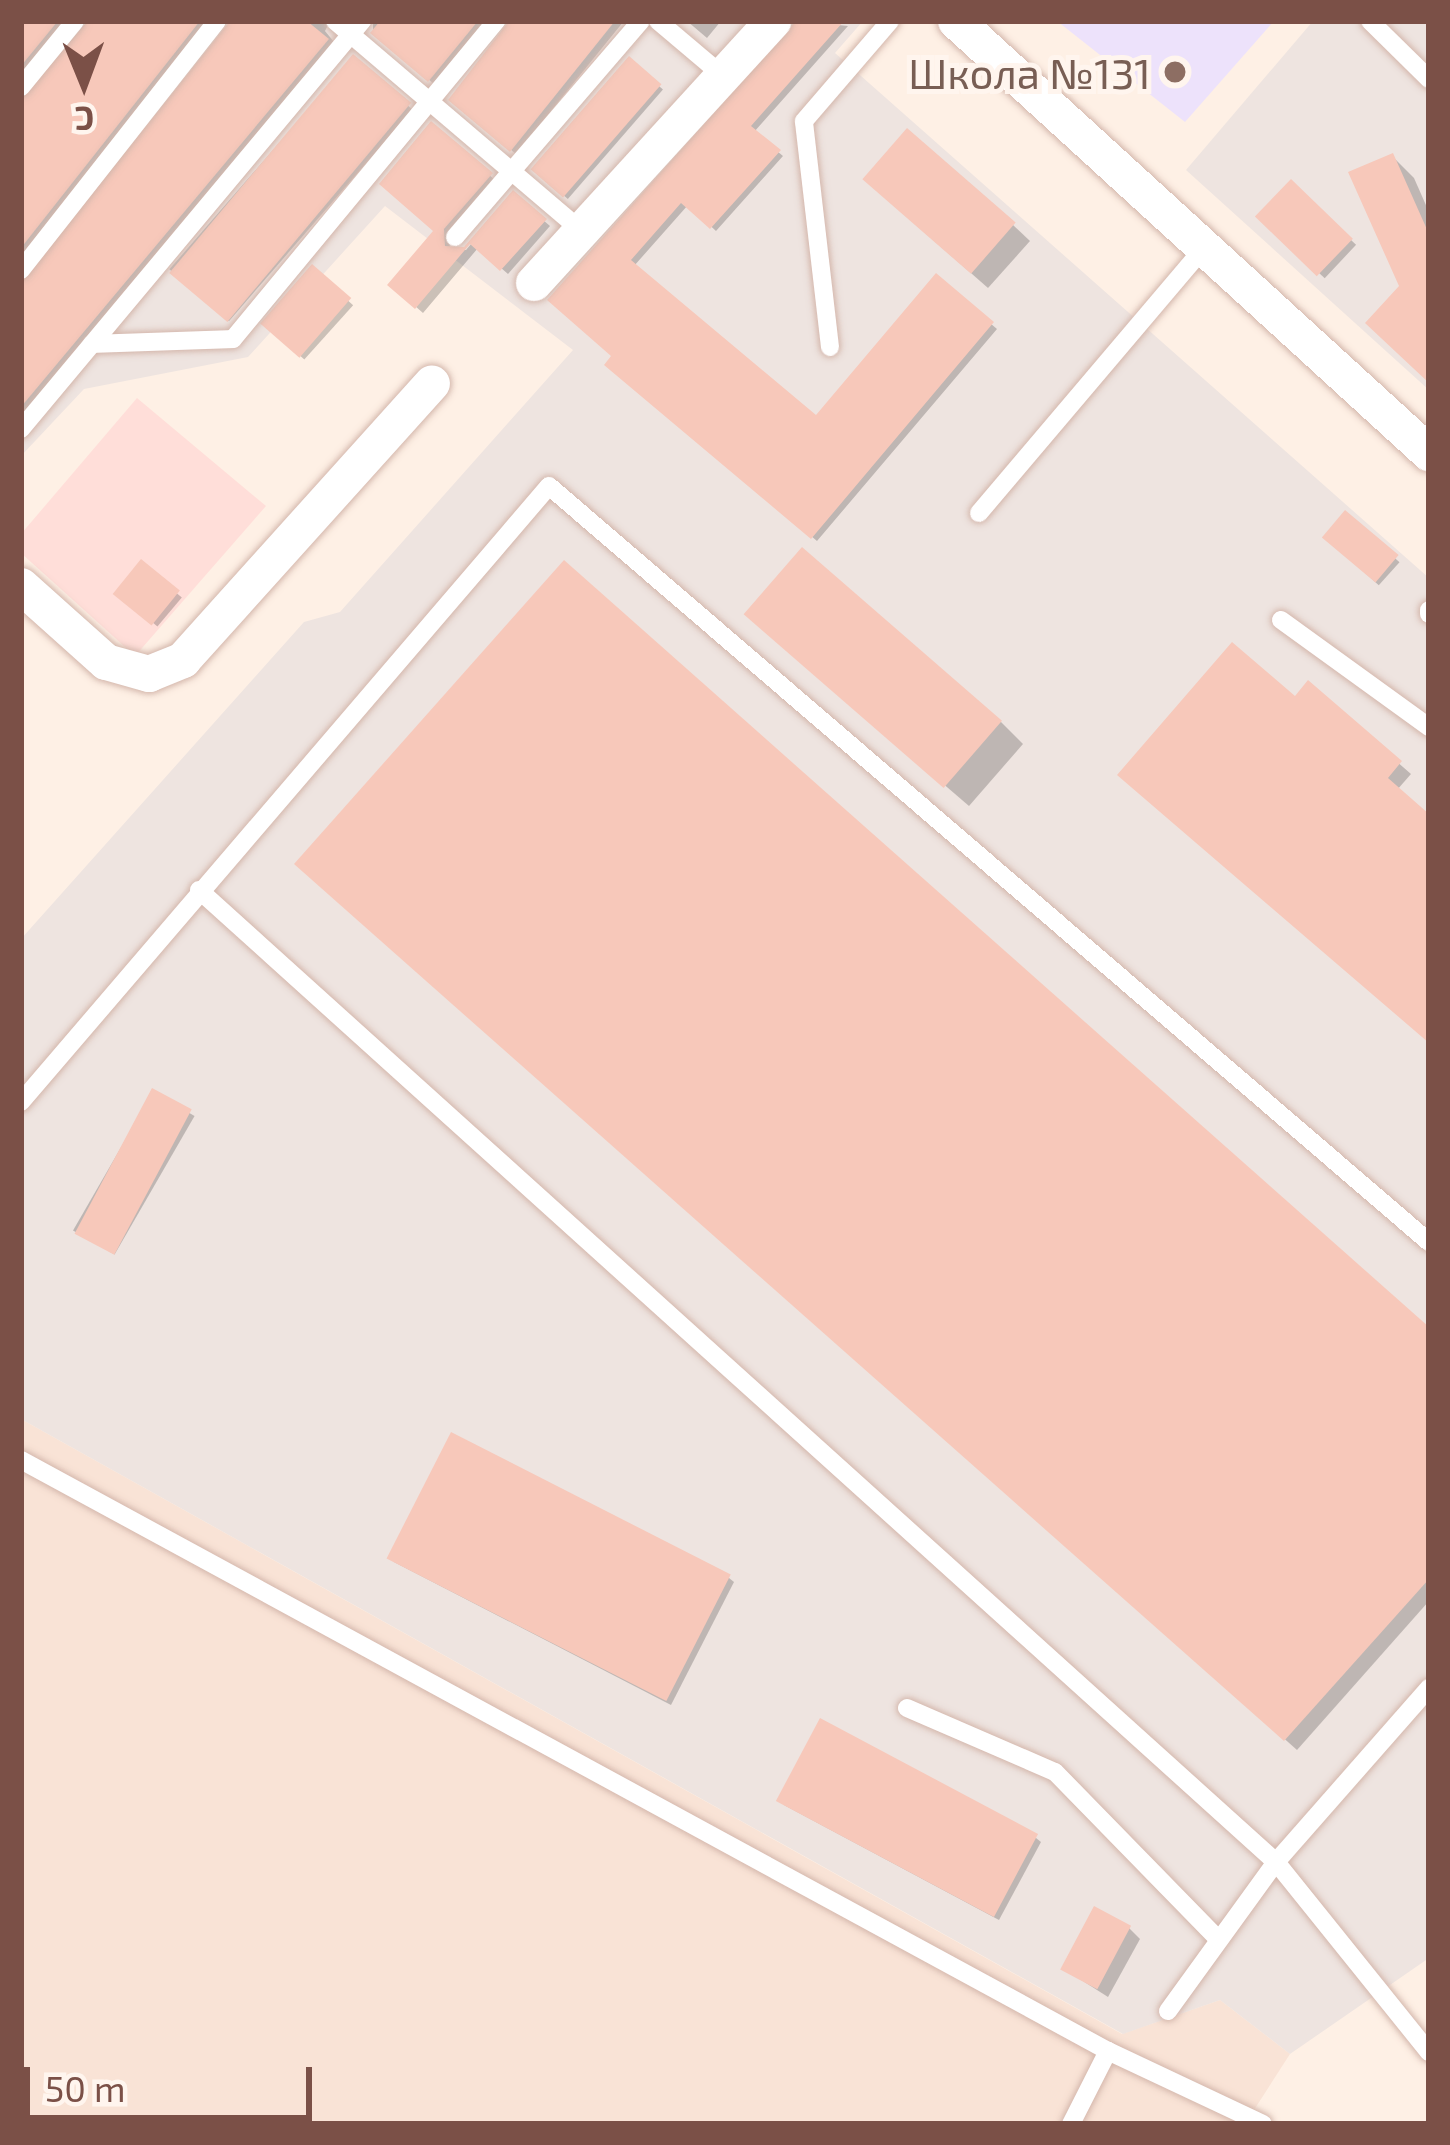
<!DOCTYPE html>
<meta charset="utf-8">
<style>
body{margin:0}
#map{position:relative;width:1450px;height:2145px;overflow:hidden;background:#fef0e5;font-family:"Exo 2",sans-serif}
div>[style]{position:absolute}
.residential>*{inset:0;background:#f9e3d6}
.commercial>*{inset:0;background:#ffded9}
.industrial>*{inset:0;background:#eee4e0}
.education>*{inset:0;background:#ede2fb}
.shadow>*{inset:0;background:#0003;transform-origin:0 0}
.building>*{inset:0;background:#f7c8ba;transform-origin:0 0}
.roads{filter:drop-shadow(0 0 3px #d4b7ac) drop-shadow(0 0 3px #d4b7ac)}
.service>*{height:18px;margin:-9px;padding:0 9px;transform-origin:9px;border-radius:9px;background:#fff}
.minor>*{height:36px;margin:-18px;padding:0 18px;transform-origin:18px;border-radius:18px;background:#fff}
.dots>*{width:33px;height:33px;translate:-50% -50%;box-sizing:border-box;border:6px solid #fff5ee;border-radius:50%}
span{translate:-50% -50%;white-space:nowrap;text-align:center;line-height:1.15;-webkit-text-stroke:10px #fff5ee;paint-order:stroke}
.education-label{font-size:42px;color:#785e54}
.right{translate:-100% -50%;text-align:right}
.frame{position:absolute;inset:0;border:24px solid #7b5047;pointer-events:none}
.north{position:absolute;left:24px;top:24px;width:120px;height:120px;-webkit-text-stroke:9px #fff5ee;paint-order:stroke;rotate:179deg;font-size:33px;font-weight:700;line-height:48px;text-align:center;color:#7b5047}
.north::after{content:'';display:block;margin:auto;width:42px;height:54px;background:#7b5047;clip-path:polygon(50% 0,100% 100%,50% 72%,0 100%)}
.scale{position:absolute;left:24px;top:2067px;width:288px;height:54px;box-sizing:border-box;border:6px solid #7b5047;border-top:0;padding-left:15px;font-size:36px;line-height:42px;white-space:nowrap;color:#7b5047;-webkit-text-stroke:9px #fff5ee;paint-order:stroke}
</style>
<div id="map">
<div class="residential">
<div style="clip-path:polygon(21px 1419px,1122px 2034px,1220px 2000px,1290px 2054px,1245px 2124px,21px 2124px)"></div>
</div>
<div class="commercial">
<div style="clip-path:polygon(137px 398px,266px 506px,135px 656px,21px 553px,21px 534px)"></div>
</div>
<div class="industrial">
<div style="clip-path:polygon(21px 21px,863px 21px,835px 53px,1429px 578px,1429px 1958px,1290px 2054px,1220px 2000px,1123px 2034px,21px 1419px,21px 939px,304px 622px,340px 612px,573px 350px,385px 206px,248px 357px,84px 389px,21px 456px)"></div>
<div style="clip-path:polygon(1313px 21px,1429px 21px,1429px 390px,1186px 170px)"></div>
</div>
<div class="education">
<div style="clip-path:polygon(1057px 21px,1274px 21px,1185px 122px)"></div>
</div>
<div class="shadow">
<div style="clip-path:polygon(21px 21px,66px 21px,21px 75px)"></div>
<div style="clip-path:polygon(88px 21px,207px 21px,21px 258px,21px 100px)"></div>
<div style="clip-path:polygon(230px 21px,330px 21px,325px 31px,334px 42px,21px 418px,21px 283px,231px 30px)"></div>
<div style="clip-path:polygon(373px 21px,486px 21px,434px 84px,373px 32px)"></div>
<div style="clip-path:polygon(509px 21px,624px 21px,516px 154px,452px 100px,510px 29px)"></div>
<div style="clip-path:polygon(687px 21px,721px 21px,707px 38px)"></div>
<div style="clip-path:polygon(800px 21px,848px 26px,754px 132px,783px 156px,716px 231px,688px 205px,634px 266px,816px 419px,936px 277px,997px 329px,817px 541px,613px 369px,615px 357px,551px 300px)"></div>
<div style="left:353px;top:58px;width:79px;height:280px;rotate:41deg"></div>
<div style="left:629px;top:60px;width:45px;height:145px;rotate:41deg"></div>
<div style="clip-path:polygon(432px 125px,496px 181px,449px 236px,450px 249px,466px 250px,513px 194px,550px 226px,508px 274px,478px 248px,423px 313px,391px 285px,436px 231px)"></div>
<div style="clip-path:polygon(1392px 156px,1414px 178px,1429px 212px,1429px 380px,1402px 287px)"></div>
<div style="left:1291px;top:184px;width:89px;height:46px;rotate:43deg"></div>
<div style="clip-path:polygon(882px 195px,1013px 225px,1030px 241px,988px 288px)"></div>
<div style="left:313px;top:269px;width:54px;height:73px;rotate:42deg"></div>
<div style="left:1346px;top:514px;width:72px;height:31px;rotate:42deg"></div>
<div style="left:142px;top:564px;width:52px;height:38px;rotate:40deg"></div>
<div style="clip-path:polygon(770px 635px,1001px 722px,1023px 744px,969px 806px)"></div>
<div style="clip-path:polygon(1309px 685px,1411px 774px,1397px 790px,1429px 818px,1429px 1041px,1295px 700px)"></div>
<div style="clip-path:polygon(309px 874px,1429px 1331px,1429px 1601px,1297px 1750px)"></div>
<div style="left:153px;top:1092px;width:48px;height:160px;rotate:30deg"></div>
<div style="clip-path:polygon(394px 1562px,729px 1578px,734px 1582px,671px 1705px)"></div>
<div style="clip-path:polygon(784px 1805px,1036px 1838px,1041px 1842px,999px 1920px)"></div>
<div style="clip-path:polygon(1129px 1928px,1140px 1939px,1108px 1997px,1064px 1969px)"></div>
</div>
<div class="building">
<div style="clip-path:polygon(21px 21px,58px 21px,21px 66px)"></div>
<div style="clip-path:polygon(88px 21px,200px 21px,21px 248px,21px 100px)"></div>
<div style="clip-path:polygon(230px 21px,307px 21px,329px 39px,21px 407px,21px 283px)"></div>
<div style="clip-path:polygon(380px 21px,478px 21px,428px 82px,370px 33px)"></div>
<div style="clip-path:polygon(509px 21px,615px 21px,510px 152px,448px 100px)"></div>
<div style="clip-path:polygon(796px 21px,844px 21px,751px 126px,781px 150px,710px 229px,681px 203px,631px 260px,816px 415px,936px 273px,994px 322px,811px 539px,604px 365px,611px 356px,547px 300px)"></div>
<div style="left:353px;top:54px;width:76px;height:286px;rotate:40deg"></div>
<div style="left:629px;top:56px;width:43px;height:150px;rotate:41deg"></div>
<div style="clip-path:polygon(431px 121px,493px 173px,444px 229px,445px 246px,464px 247px,513px 190px,547px 219px,500px 271px,470px 244px,415px 309px,387px 285px,433px 231px,379px 184px)"></div>
<div style="left:907px;top:128px;width:144px;height:68px;rotate:41deg"></div>
<div style="clip-path:polygon(1393px 153px,1429px 234px,1429px 383px,1365px 323px,1399px 286px,1348px 172px)"></div>
<div style="left:1291px;top:179px;width:86px;height:52px;rotate:44deg"></div>
<div style="left:312px;top:264px;width:52px;height:79px;rotate:41deg"></div>
<div style="left:1345px;top:510px;width:70px;height:36px;rotate:40deg"></div>
<div style="left:802px;top:547px;width:265px;height:89px;rotate:41deg"></div>
<div style="left:141px;top:559px;width:50px;height:45px;rotate:39deg"></div>
<div style="clip-path:polygon(564px 560px,1429px 1327px,1429px 1579px,1284px 1741px,294px 864px)"></div>
<div style="clip-path:polygon(1232px 642px,1295px 696px,1308px 680px,1402px 761px,1388px 778px,1429px 814px,1429px 1043px,1117px 775px)"></div>
<div style="left:152px;top:1088px;width:45px;height:165px;rotate:28deg"></div>
<div style="left:451px;top:1432px;width:314px;height:142px;rotate:27deg"></div>
<div style="left:820px;top:1718px;width:247px;height:94px;rotate:28deg"></div>
<div style="left:1094px;top:1906px;width:42px;height:72px;rotate:28deg"></div>
</div>
<div class="roads">
<div class="service">
<div style="left:335px;top:21px;width:324px;rotate:40.4deg"></div>
<div style="left:658px;top:21px;width:85px;rotate:40.2deg"></div>
<div style="left:1370px;top:21px;width:83px;rotate:44.5deg"></div>
<div style="left:21px;top:87px;width:85px;rotate:-50.7deg"></div>
<div style="left:455px;top:237px;width:285px;rotate:-49.3deg"></div>
<div style="left:21px;top:270px;width:317px;rotate:-51.8deg"></div>
<div style="left:92px;top:344px;width:141px;rotate:-2deg"></div>
<div style="left:233px;top:339px;width:413px;rotate:-50.4deg"></div>
<div style="left:830px;top:347px;width:227px;rotate:-96.6deg"></div>
<div style="left:804px;top:121px;width:132px;rotate:-49.3deg"></div>
<div style="left:21px;top:429px;width:532px;rotate:-50.11deg"></div>
<div style="left:979px;top:513px;width:343px;rotate:-49.7deg"></div>
<div style="left:1429px;top:610px;width:4px;rotate:90deg"></div>
<div style="left:1281px;top:620px;width:183px;rotate:35.9deg"></div>
<div style="left:199px;top:890px;width:1451px;rotate:42.07deg"></div>
<div style="left:1276px;top:1862px;width:244px;rotate:51.2deg"></div>
<div style="left:21px;top:1102px;width:811px;rotate:-49.4deg"></div>
<div style="left:549px;top:486px;width:1160px;rotate:40.67deg"></div>
<div style="left:21px;top:1460px;width:1237px;rotate:28.53deg"></div>
<div style="left:1108px;top:2051px;width:171px;rotate:25.2deg"></div>
<div style="left:907px;top:1708px;width:161px;rotate:23.4deg"></div>
<div style="left:1055px;top:1772px;width:232px;rotate:45.7deg"></div>
<div style="left:1168px;top:2011px;width:184px;rotate:-54.1deg"></div>
<div style="left:1276px;top:1862px;width:232px;rotate:-48.7deg"></div>
<div style="left:1071px;top:2124px;width:82px;rotate:-63.1deg"></div>
</div>
<div class="minor">
<div style="left:956px;top:21px;width:641px;rotate:42.41deg"></div>
<div style="left:534px;top:283px;width:355px;rotate:-47.6deg"></div>
<div style="left:21px;top:586px;width:114px;rotate:41.8deg"></div>
<div style="left:106px;top:662px;width:45px;rotate:15.6deg"></div>
<div style="left:149px;top:674px;width:37px;rotate:-22deg"></div>
<div style="left:183px;top:660px;width:372px;rotate:-48deg"></div>
</div>
</div>
<div class="dots">
<div style="left:1175px;top:72px;background:#8d6e63"></div>
</div>
<div class="education-label">
<span class="right" style="left:1151px;top:72px">Школа №131</span>
</div>
<div class="frame"></div>
<div class="north">С</div>
<div class="scale">50 m</div>
</div>
